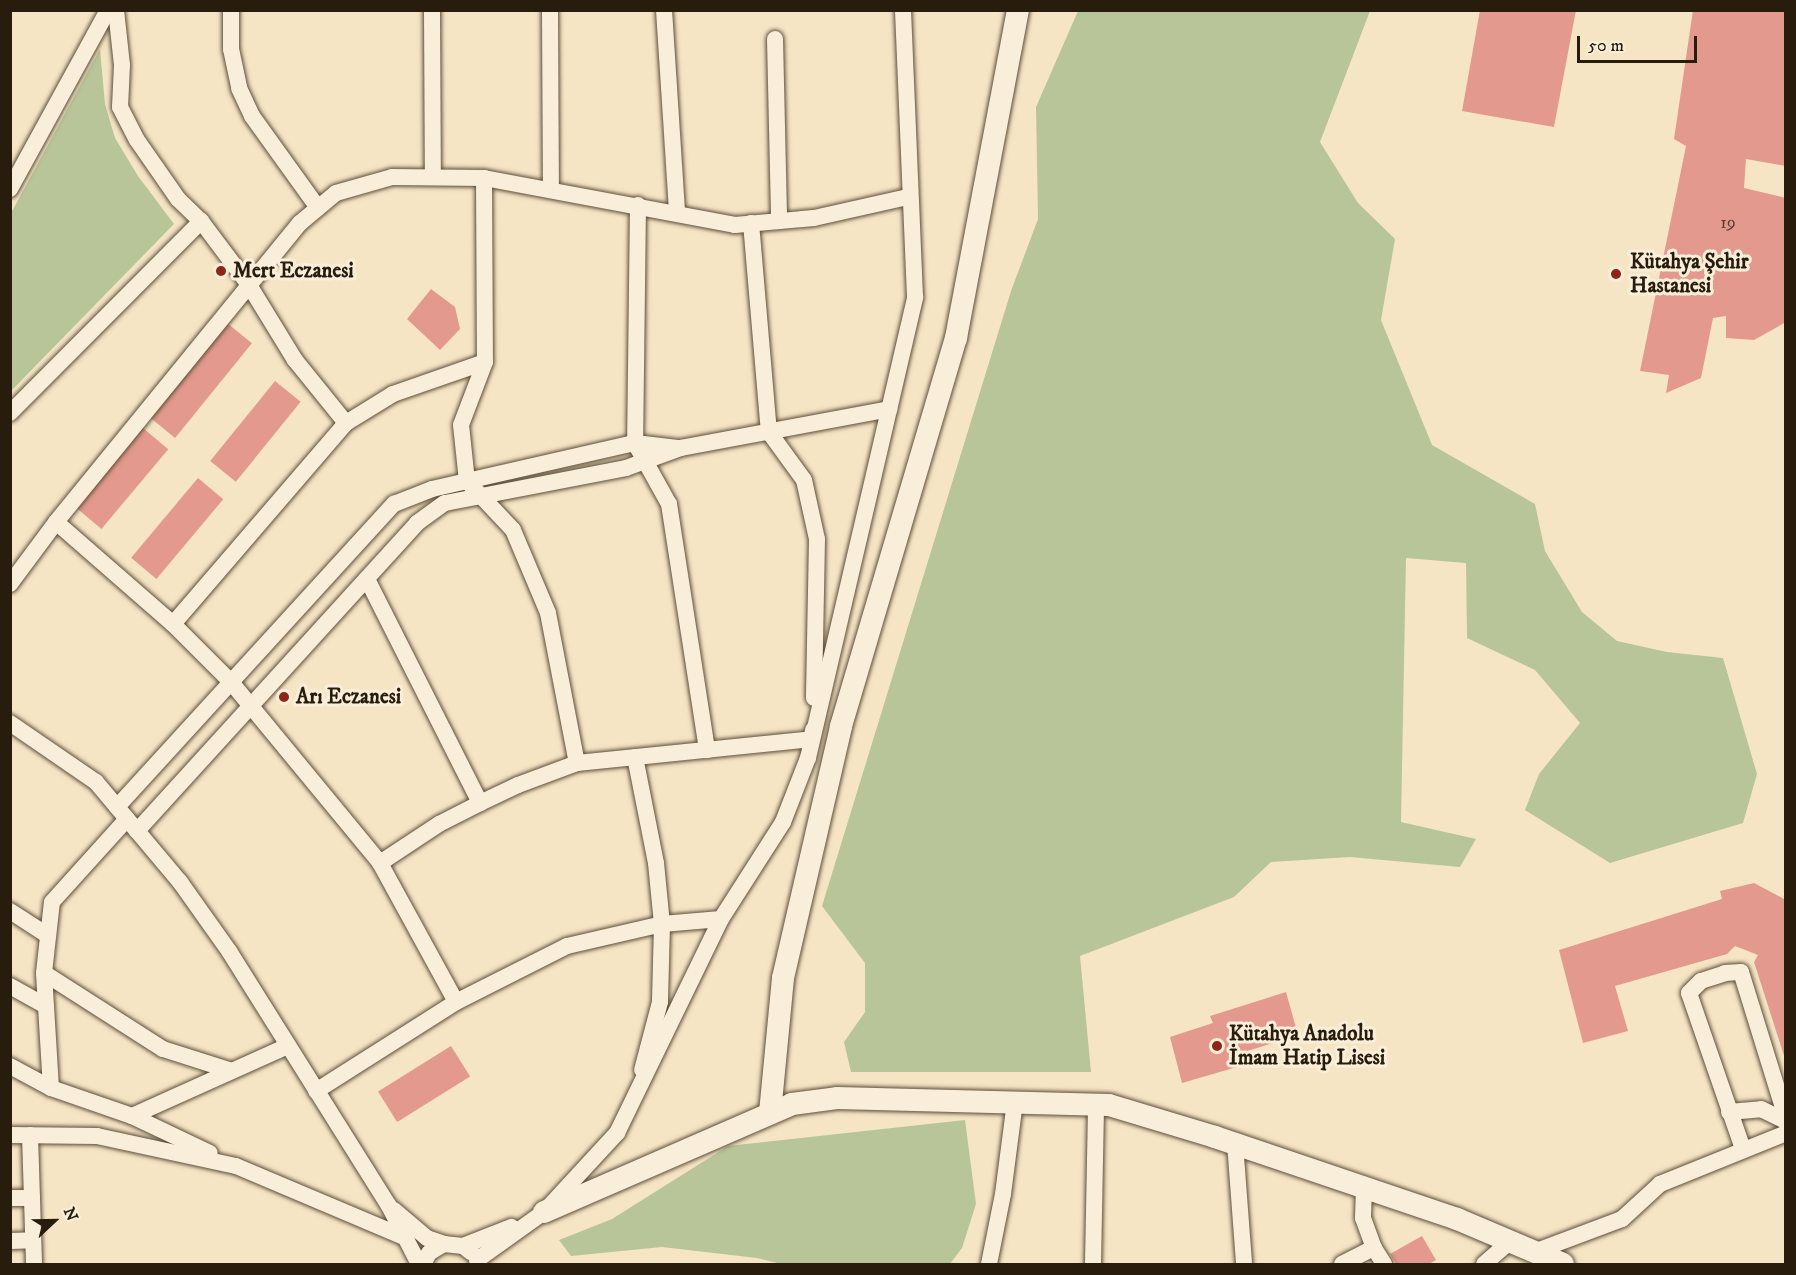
<!DOCTYPE html>
<meta charset="utf-8">
<style>
body{margin:0}
#map{position:relative;width:1796px;height:1275px;overflow:hidden;background:#f6e5c5;font-family:"IM FELL DW Pica",serif}
div>[style]{position:absolute}
.green>*{inset:0;background:#b8c598}
.building>*{inset:0;background:#e4998e;transform-origin:0 0}
.roads{filter:drop-shadow(0 0 2px #5c4e3b) drop-shadow(0 0 2px #5c4e3b)}
.street>*{height:16px;margin:-8px;padding:0 8px;transform-origin:8px;border-radius:8px;background:#f9eed9}
.secondary>*{height:22px;margin:-11px;padding:0 11px;transform-origin:11px;border-radius:11px;background:#f9eed9}
.dots>*{width:16px;height:16px;translate:-50% -50%;box-sizing:border-box;border:3px solid #f9eed9;border-radius:50%}
span{translate:-50% -50%;white-space:nowrap;text-align:center;line-height:1.15;-webkit-text-stroke:6px #f9eed9;paint-order:stroke}
.number-label{font-size:18px;color:#573b2d}
.number-label span{-webkit-text-stroke-width:0}
.poi-label{font-size:21px;color:#281c0d;font-weight:700}
.left{translate:0 -50%;text-align:left}
.frame{position:absolute;inset:0;border:12px solid #281c0d;pointer-events:none}
.north{position:absolute;left:24px;top:1191px;width:60px;height:60px;-webkit-text-stroke:4px #f9eed9;paint-order:stroke;rotate:68deg;font-size:16px;font-weight:700;line-height:24px;text-align:center;color:#281c0d}
.north::after{content:'';display:block;margin:auto;width:21px;height:27px;background:#281c0d;clip-path:polygon(50% 0,100% 100%,50% 72%,0 100%)}
.scale{position:absolute;left:1577px;top:36px;width:120px;height:27px;box-sizing:border-box;border:3px solid #281c0d;border-top:0;padding-left:8px;font-size:18px;line-height:21px;white-space:nowrap;color:#281c0d;-webkit-text-stroke:4px #f9eed9;paint-order:stroke}
</style>
<div id="map">
<div class="green">
<div style="clip-path:polygon(1078px 11px,1370px 11px,1320px 142px,1358px 203px,1395px 239px,1381px 320px,1432px 445px,1535px 504px,1545px 551px,1582px 612px,1617px 641px,1667px 652px,1723px 658px,1757px 774px,1743px 823px,1610px 863px,1525px 810px,1539px 774px,1580px 723px,1535px 670px,1467px 638px,1466px 563px,1406px 558px,1401px 822px,1476px 839px,1460px 867px,1350px 857px,1271px 862px,1234px 897px,1080px 956px,1091px 1072px,851px 1072px,844px 1042px,865px 1012px,865px 963px,822px 906px,1011px 291px,1038px 219px,1036px 107px)"></div>
<div style="clip-path:polygon(100px 49px,105px 104px,115px 138px,138px 176px,174px 224px,11px 391px,11px 213px)"></div>
<div style="clip-path:polygon(965px 1120px,976px 1204px,962px 1248px,950px 1264px,781px 1264px,757px 1258px,662px 1247px,571px 1256px,559px 1240px,612px 1219px,728px 1146px)"></div>
</div>
<div class="building">
<div style="clip-path:polygon(1480px 10px,1576px 10px,1554px 127px,1462px 111px)"></div>
<div style="clip-path:polygon(1693px 10px,1786px 10px,1786px 166px,1746px 159px,1744px 188px,1786px 198px,1786px 322px,1754px 340px,1726px 338px,1726px 316px,1713px 318px,1701px 378px,1666px 393px,1669px 375px,1640px 371px,1686px 146px,1674px 139px)"></div>
<div style="clip-path:polygon(431px 289px,455px 307px,460px 329px,440px 350px,407px 319px)"></div>
<div style="left:227px;top:323px;width:32px;height:122px;rotate:39deg"></div>
<div style="left:275px;top:381px;width:33px;height:103px;rotate:39deg"></div>
<div style="left:143px;top:428px;width:33px;height:104px;rotate:40deg"></div>
<div style="left:198px;top:478px;width:33px;height:104px;rotate:40deg"></div>
<div style="clip-path:polygon(1754px 883px,1786px 900px,1786px 1062px,1754px 962px,1758px 955px,1735px 946px,1727px 954px,1615px 986px,1628px 1031px,1583px 1043px,1559px 950px,1722px 899px,1720px 891px)"></div>
<div style="clip-path:polygon(1286px 992px,1298px 1035px,1232px 1056px,1237px 1067px,1182px 1083px,1170px 1037px,1213px 1023px,1210px 1016px)"></div>
<div style="left:451px;top:1046px;width:36px;height:86px;rotate:58deg"></div>
<div style="clip-path:polygon(1422px 1236px,1436px 1260px,1429px 1264px,1396px 1264px,1390px 1254px)"></div>
</div>
<div class="roads">
<div class="street">
<div style="left:116px;top:10px;width:55px;rotate:83.8deg"></div>
<div style="left:122px;top:65px;width:42px;rotate:92.7deg"></div>
<div style="left:120px;top:107px;width:37px;rotate:63deg"></div>
<div style="left:137px;top:140px;width:72px;rotate:55.2deg"></div>
<div style="left:178px;top:199px;width:32px;rotate:44deg"></div>
<div style="left:201px;top:221px;width:80px;rotate:53.1deg"></div>
<div style="left:249px;top:285px;width:88px;rotate:58.5deg"></div>
<div style="left:295px;top:360px;width:81px;rotate:51deg"></div>
<div style="left:231px;top:10px;width:39px;rotate:90deg"></div>
<div style="left:231px;top:49px;width:40px;rotate:78deg"></div>
<div style="left:239px;top:88px;width:31px;rotate:65deg"></div>
<div style="left:252px;top:116px;width:113px;rotate:54.3deg"></div>
<div style="left:432px;top:10px;width:167px;rotate:89.7deg"></div>
<div style="left:550px;top:10px;width:180px;rotate:89.7deg"></div>
<div style="left:664px;top:10px;width:203px;rotate:86.3deg"></div>
<div style="left:775px;top:39px;width:182px;rotate:88.7deg"></div>
<div style="left:484px;top:178px;width:184px;rotate:89.7deg"></div>
<div style="left:485px;top:362px;width:67px;rotate:110.9deg"></div>
<div style="left:461px;top:425px;width:56px;rotate:83.9deg"></div>
<div style="left:467px;top:481px;width:67px;rotate:46.8deg"></div>
<div style="left:513px;top:530px;width:90px;rotate:67.1deg"></div>
<div style="left:548px;top:613px;width:153px;rotate:79.1deg"></div>
<div style="left:10px;top:189px;width:204px;rotate:-61.3deg"></div>
<div style="left:638px;top:205px;width:238px;rotate:90.7deg"></div>
<div style="left:635px;top:443px;width:70px;rotate:60.9deg"></div>
<div style="left:669px;top:504px;width:249px;rotate:81.2deg"></div>
<div style="left:751px;top:223px;width:210px;rotate:85.1deg"></div>
<div style="left:769px;top:432px;width:59px;rotate:53.9deg"></div>
<div style="left:804px;top:480px;width:60px;rotate:77.6deg"></div>
<div style="left:817px;top:539px;width:159px;rotate:91.1deg"></div>
<div style="left:10px;top:413px;width:271px;rotate:-45.1deg"></div>
<div style="left:56px;top:522px;width:155px;rotate:41.1deg"></div>
<div style="left:173px;top:624px;width:82px;rotate:45deg"></div>
<div style="left:231px;top:682px;width:234px;rotate:50.5deg"></div>
<div style="left:380px;top:863px;width:158px;rotate:61.3deg"></div>
<div style="left:367px;top:579px;width:251px;rotate:63.2deg"></div>
<div style="left:10px;top:584px;width:77px;rotate:-53.4deg"></div>
<div style="left:56px;top:522px;width:386px;rotate:-50.8deg"></div>
<div style="left:300px;top:223px;width:47px;rotate:-39.8deg"></div>
<div style="left:336px;top:193px;width:58px;rotate:-15.9deg"></div>
<div style="left:392px;top:177px;width:92px;rotate:0.6deg"></div>
<div style="left:484px;top:178px;width:255px;rotate:10.6deg"></div>
<div style="left:735px;top:225px;width:79px;rotate:-5.1deg"></div>
<div style="left:814px;top:218px;width:96px;rotate:-12.6deg"></div>
<div style="left:173px;top:624px;width:265px;rotate:-49.3deg"></div>
<div style="left:346px;top:423px;width:55px;rotate:-31.7deg"></div>
<div style="left:393px;top:394px;width:97px;rotate:-19.2deg"></div>
<div style="left:10px;top:723px;width:104px;rotate:34.5deg"></div>
<div style="left:96px;top:782px;width:131px;rotate:50deg"></div>
<div style="left:180px;top:882px;width:85px;rotate:54.6deg"></div>
<div style="left:229px;top:951px;width:301px;rotate:57.9deg"></div>
<div style="left:389px;top:1206px;width:65px;rotate:62.7deg"></div>
<div style="left:635px;top:757px;width:108px;rotate:78.8deg"></div>
<div style="left:656px;top:863px;width:61px;rotate:84.4deg"></div>
<div style="left:662px;top:924px;width:78px;rotate:91.5deg"></div>
<div style="left:660px;top:1002px;width:70px;rotate:104.8deg"></div>
<div style="left:117px;top:807px;width:411px;rotate:-47.6deg"></div>
<div style="left:394px;top:504px;width:41px;rotate:-21.5deg"></div>
<div style="left:432px;top:489px;width:208px;rotate:-12.8deg"></div>
<div style="left:635px;top:443px;width:43px;rotate:6.6deg"></div>
<div style="left:137px;top:831px;width:416px;rotate:-47.7deg"></div>
<div style="left:417px;top:523px;width:34px;rotate:-36deg"></div>
<div style="left:445px;top:503px;width:184px;rotate:-10.9deg"></div>
<div style="left:626px;top:468px;width:59px;rotate:-20deg"></div>
<div style="left:681px;top:448px;width:212px;rotate:-10.6deg"></div>
<div style="left:380px;top:863px;width:71px;rotate:-33.5deg"></div>
<div style="left:439px;top:824px;width:46px;rotate:-27.1deg"></div>
<div style="left:480px;top:803px;width:42px;rotate:-25.3deg"></div>
<div style="left:518px;top:785px;width:63px;rotate:-20.4deg"></div>
<div style="left:577px;top:763px;width:236px;rotate:-5.8deg"></div>
<div style="left:812px;top:739px;width:9px;rotate:-84deg"></div>
<div style="left:10px;top:911px;width:44px;rotate:33deg"></div>
<div style="left:44px;top:973px;width:141px;rotate:32.6deg"></div>
<div style="left:163px;top:1049px;width:72px;rotate:17.7deg"></div>
<div style="left:10px;top:986px;width:41px;rotate:29.1deg"></div>
<div style="left:10px;top:1066px;width:47px;rotate:28.2deg"></div>
<div style="left:51px;top:1088px;width:86px;rotate:19.1deg"></div>
<div style="left:132px;top:1116px;width:86px;rotate:25.4deg"></div>
<div style="left:51px;top:1088px;width:115px;rotate:-93.5deg"></div>
<div style="left:44px;top:973px;width:71px;rotate:-83.6deg"></div>
<div style="left:52px;top:902px;width:112px;rotate:-47.9deg"></div>
<div style="left:316px;top:1091px;width:166px;rotate:-32.4deg"></div>
<div style="left:456px;top:1002px;width:124px;rotate:-26.8deg"></div>
<div style="left:567px;top:946px;width:98px;rotate:-13deg"></div>
<div style="left:662px;top:924px;width:59px;rotate:-4.8deg"></div>
<div style="left:1729px;top:1112px;width:32px;rotate:-5deg"></div>
<div style="left:1761px;top:1109px;width:28px;rotate:26deg"></div>
<div style="left:132px;top:1116px;width:171px;rotate:-24.2deg"></div>
<div style="left:10px;top:1135px;width:87px;rotate:0.7deg"></div>
<div style="left:97px;top:1136px;width:142px;rotate:12.2deg"></div>
<div style="left:236px;top:1166px;width:182px;rotate:22.9deg"></div>
<div style="left:30px;top:1135px;width:129px;rotate:88.2deg"></div>
<div style="left:1235px;top:1143px;width:121px;rotate:85.7deg"></div>
<div style="left:1743px;top:1149px;width:165px;rotate:-109.1deg"></div>
<div style="left:1689px;top:993px;width:17px;rotate:-45deg"></div>
<div style="left:1701px;top:981px;width:25px;rotate:-18deg"></div>
<div style="left:1725px;top:973px;width:16px;rotate:-4deg"></div>
<div style="left:1741px;top:972px;width:152px;rotate:72.8deg"></div>
<div style="left:1364px;top:1188px;width:30px;rotate:92deg"></div>
<div style="left:1363px;top:1218px;width:32px;rotate:70deg"></div>
<div style="left:1374px;top:1248px;width:19px;rotate:58deg"></div>
<div style="left:10px;top:1198px;width:22px"></div>
<div style="left:394px;top:1210px;width:43px;rotate:40.3deg"></div>
<div style="left:427px;top:1238px;width:18px;rotate:19deg"></div>
<div style="left:10px;top:1241px;width:23px;rotate:-2deg"></div>
<div style="left:463px;top:1246px;width:52px;rotate:-21.6deg"></div>
<div style="left:1534px;top:1252px;width:94px;rotate:-20.6deg"></div>
<div style="left:1622px;top:1219px;width:52px;rotate:-42.6deg"></div>
<div style="left:1660px;top:1184px;width:136px;rotate:-22deg"></div>
<div style="left:477px;top:1260px;width:82px;rotate:-35.6deg"></div>
<div style="left:544px;top:1212px;width:108px;rotate:-47.3deg"></div>
<div style="left:617px;top:1133px;width:238px;rotate:-64.1deg"></div>
<div style="left:721px;top:919px;width:115px;rotate:-57.4deg"></div>
<div style="left:783px;top:822px;width:69px;rotate:-68.7deg"></div>
<div style="left:808px;top:758px;width:473px;rotate:-76.9deg"></div>
<div style="left:915px;top:297px;width:287px;rotate:-92.4deg"></div>
<div style="left:423px;top:1264px;width:13px;rotate:-61deg"></div>
<div style="left:429px;top:1253px;width:17px;rotate:-31deg"></div>
<div style="left:444px;top:1244px;width:19px;rotate:6deg"></div>
<div style="left:463px;top:1246px;width:11px;rotate:38deg"></div>
<div style="left:989px;top:1264px;width:71px;rotate:-78.7deg"></div>
<div style="left:1003px;top:1194px;width:93px;rotate:-82.6deg"></div>
<div style="left:1093px;top:1264px;width:160px;rotate:-88.9deg"></div>
<div style="left:1342px;top:1264px;width:36px;rotate:-27deg"></div>
<div style="left:1484px;top:1264px;width:33px;rotate:-41deg"></div>
</div>
<div class="secondary">
<div style="left:770px;top:1113px;width:136px;rotate:-84.5deg"></div>
<div style="left:783px;top:978px;width:259px;rotate:-77deg"></div>
<div style="left:841px;top:726px;width:405px;rotate:-73.5deg"></div>
<div style="left:956px;top:338px;width:334px;rotate:-79.3deg"></div>
<div style="left:544px;top:1212px;width:270px;rotate:-23.5deg"></div>
<div style="left:792px;top:1104px;width:45px;rotate:-7.6deg"></div>
<div style="left:837px;top:1098px;width:272px;rotate:1.5deg"></div>
<div style="left:1109px;top:1105px;width:111px;rotate:16.8deg"></div>
<div style="left:1215px;top:1137px;width:256px;rotate:18.7deg"></div>
<div style="left:1457px;top:1219px;width:115px;rotate:23deg"></div>
</div>
</div>
<div class="dots">
<div style="left:221px;top:271px;background:#8f2418"></div>
<div style="left:1616px;top:274px;background:#8f2418"></div>
<div style="left:284px;top:697px;background:#8f2418"></div>
<div style="left:1217px;top:1046px;background:#8f2418"></div>
</div>
<div class="number-label">
<span style="left:1728px;top:223px">19</span>
</div>
<div class="poi-label">
<span class="left" style="left:1630px;top:274px">Kütahya Şehir<br>Hastanesi</span>
<span class="left" style="left:233px;top:271px">Mert Eczanesi</span>
<span class="left" style="left:296px;top:697px">Arı Eczanesi</span>
<span class="left" style="left:1229px;top:1046px">Kütahya Anadolu<br>İmam Hatip Lisesi</span>
</div>
<div class="frame"></div>
<div class="north">N</div>
<div class="scale">50 m</div>
</div>
